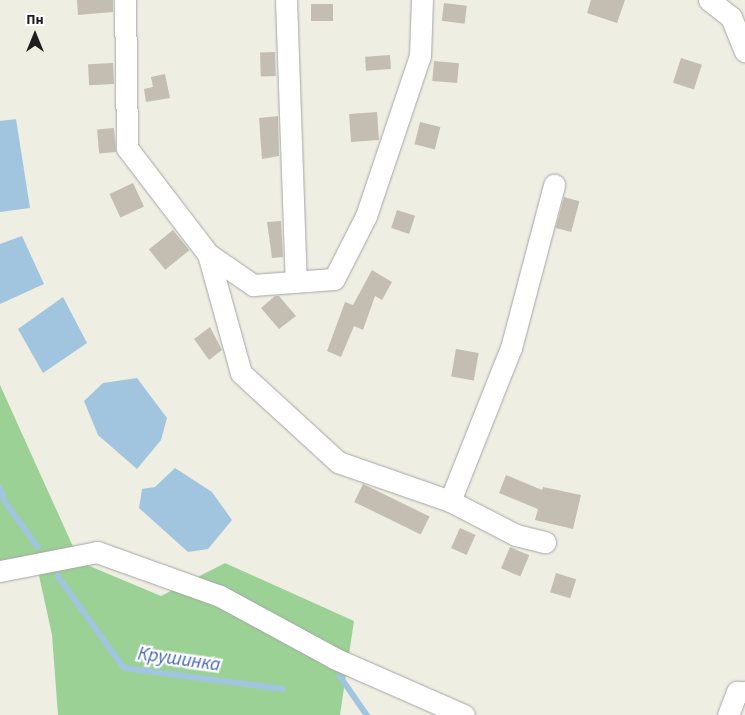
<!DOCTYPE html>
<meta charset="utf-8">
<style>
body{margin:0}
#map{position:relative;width:745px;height:715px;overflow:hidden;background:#efeee3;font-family:"Source Sans 3",sans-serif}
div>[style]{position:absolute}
.forest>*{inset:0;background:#9cd196}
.water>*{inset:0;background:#a1c5df}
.stream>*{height:5.5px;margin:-2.75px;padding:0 2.75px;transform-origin:2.75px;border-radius:2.75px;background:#a1c5df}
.building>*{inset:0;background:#c4bdb2;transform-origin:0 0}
.roads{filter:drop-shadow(0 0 1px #a5a5a5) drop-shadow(0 0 1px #a5a5a5)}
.minor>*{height:21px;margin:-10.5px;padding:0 10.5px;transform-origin:10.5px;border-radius:10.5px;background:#fff}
span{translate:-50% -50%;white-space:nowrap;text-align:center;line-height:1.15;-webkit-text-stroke:4.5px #fff;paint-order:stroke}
.water-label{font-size:19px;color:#4667b2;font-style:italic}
.north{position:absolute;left:10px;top:10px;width:50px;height:50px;-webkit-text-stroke:4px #fff;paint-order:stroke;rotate:0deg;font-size:14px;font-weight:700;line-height:20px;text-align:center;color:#1e1e1e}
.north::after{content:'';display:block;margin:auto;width:18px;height:22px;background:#1e1e1e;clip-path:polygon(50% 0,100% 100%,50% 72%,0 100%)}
</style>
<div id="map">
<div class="forest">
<div style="clip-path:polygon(0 385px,80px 562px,161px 596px,225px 563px,354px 621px,340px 715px,58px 715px,52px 635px,38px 571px,0 574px)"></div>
</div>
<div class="water">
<div style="clip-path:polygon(16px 119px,30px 208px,0 212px,0 121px)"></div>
<div style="clip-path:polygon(22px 236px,44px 284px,0 304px,0 244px)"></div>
<div style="clip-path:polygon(63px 297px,87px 343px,43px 373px,18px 329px)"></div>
<div style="clip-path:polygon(137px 378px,167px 418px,161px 440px,137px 469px,98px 435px,84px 401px,103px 383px)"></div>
<div style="clip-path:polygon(175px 468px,212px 492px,232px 520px,208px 549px,188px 552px,139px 508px,142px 489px,155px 487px)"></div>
</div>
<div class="stream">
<div style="left:0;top:488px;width:16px;rotate:68deg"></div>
<div style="left:6px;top:503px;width:54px;rotate:54deg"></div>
<div style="left:58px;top:576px;width:113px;rotate:54.3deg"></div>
<div style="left:124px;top:668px;width:160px;rotate:7.5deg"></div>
<div style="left:340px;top:676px;width:47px;rotate:55.3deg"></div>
</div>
<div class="building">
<div style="clip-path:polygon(77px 0,113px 0,113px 12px,78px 15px)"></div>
<div style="clip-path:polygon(591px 0,625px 0,617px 23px,587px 13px)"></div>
<div style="left:444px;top:3px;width:23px;height:18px;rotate:7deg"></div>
<div style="left:311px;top:4px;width:22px;height:17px"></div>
<div style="left:275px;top:52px;width:24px;height:15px;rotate:88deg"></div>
<div style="left:390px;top:55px;width:14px;height:25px;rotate:86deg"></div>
<div style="left:681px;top:58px;width:22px;height:26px;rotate:18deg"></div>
<div style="left:434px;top:61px;width:25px;height:20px;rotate:5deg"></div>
<div style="left:113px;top:63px;width:21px;height:25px;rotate:87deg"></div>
<div style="clip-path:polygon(165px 74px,170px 98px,146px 102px,144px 89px,153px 87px,151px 77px)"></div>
<div style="left:377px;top:112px;width:28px;height:28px;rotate:86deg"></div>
<div style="clip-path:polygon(278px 116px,279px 156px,262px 159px,259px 118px)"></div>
<div style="left:420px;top:122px;width:21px;height:23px;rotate:14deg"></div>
<div style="left:114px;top:128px;width:24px;height:17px;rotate:85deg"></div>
<div style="left:133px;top:183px;width:26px;height:26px;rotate:65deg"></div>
<div style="left:564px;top:197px;width:16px;height:32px;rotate:15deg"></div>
<div style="left:397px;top:210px;width:19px;height:19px;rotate:18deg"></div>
<div style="clip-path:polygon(281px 221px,283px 257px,272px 258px,267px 222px)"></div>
<div style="left:173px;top:230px;width:26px;height:31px;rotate:51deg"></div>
<div style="clip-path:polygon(372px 270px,392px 282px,382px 300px,375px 296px,363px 330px,354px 326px,341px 357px,327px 351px,345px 302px,353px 305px)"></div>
<div style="clip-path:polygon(275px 296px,279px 296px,296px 316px,279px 329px,261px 308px)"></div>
<div style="clip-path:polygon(210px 327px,222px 350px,209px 360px,194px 339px)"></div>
<div style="left:456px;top:349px;width:23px;height:28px;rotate:10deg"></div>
<div style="clip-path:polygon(506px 475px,542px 490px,543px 487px,581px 495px,573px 529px,535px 520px,538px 509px,499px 493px)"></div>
<div style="left:363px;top:484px;width:74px;height:20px;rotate:26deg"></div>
<div style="left:460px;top:528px;width:17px;height:22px;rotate:24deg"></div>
<div style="left:510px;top:547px;width:21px;height:23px;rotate:23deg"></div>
<div style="left:556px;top:573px;width:21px;height:20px;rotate:17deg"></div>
</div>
<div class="roads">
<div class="minor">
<div style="left:125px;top:0;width:148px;rotate:89.2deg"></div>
<div style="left:127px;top:148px;width:133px;rotate:52.6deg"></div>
<div style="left:208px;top:254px;width:123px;rotate:74.5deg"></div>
<div style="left:241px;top:373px;width:132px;rotate:42.5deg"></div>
<div style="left:338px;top:462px;width:119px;rotate:19.2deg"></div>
<div style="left:450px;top:501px;width:74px;rotate:27.3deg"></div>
<div style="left:516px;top:535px;width:30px;rotate:14deg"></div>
<div style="left:286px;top:0;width:282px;rotate:88deg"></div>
<div style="left:709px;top:0;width:28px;rotate:38deg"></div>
<div style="left:731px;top:17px;width:37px;rotate:68deg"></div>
<div style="left:208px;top:254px;width:55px;rotate:34.6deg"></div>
<div style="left:253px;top:285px;width:81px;rotate:-4.2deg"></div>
<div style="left:334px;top:279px;width:71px;rotate:-63.1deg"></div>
<div style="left:366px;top:216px;width:169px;rotate:-71.4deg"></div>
<div style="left:420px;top:56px;width:56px;rotate:-88deg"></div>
<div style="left:450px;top:501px;width:165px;rotate:-68.3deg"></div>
<div style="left:511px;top:348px;width:169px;rotate:-75.2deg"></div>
<div style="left:0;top:571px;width:99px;rotate:-11.1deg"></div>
<div style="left:97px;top:552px;width:131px;rotate:19.7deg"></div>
<div style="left:220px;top:596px;width:130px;rotate:28.5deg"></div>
<div style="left:334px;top:658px;width:142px;rotate:23.7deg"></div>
<div style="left:728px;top:715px;width:25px;rotate:-69deg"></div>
<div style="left:737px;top:692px;width:8px"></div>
</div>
</div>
<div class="water-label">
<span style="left:179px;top:660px;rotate:8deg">Крушинка</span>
</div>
<div class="north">Пн</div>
</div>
